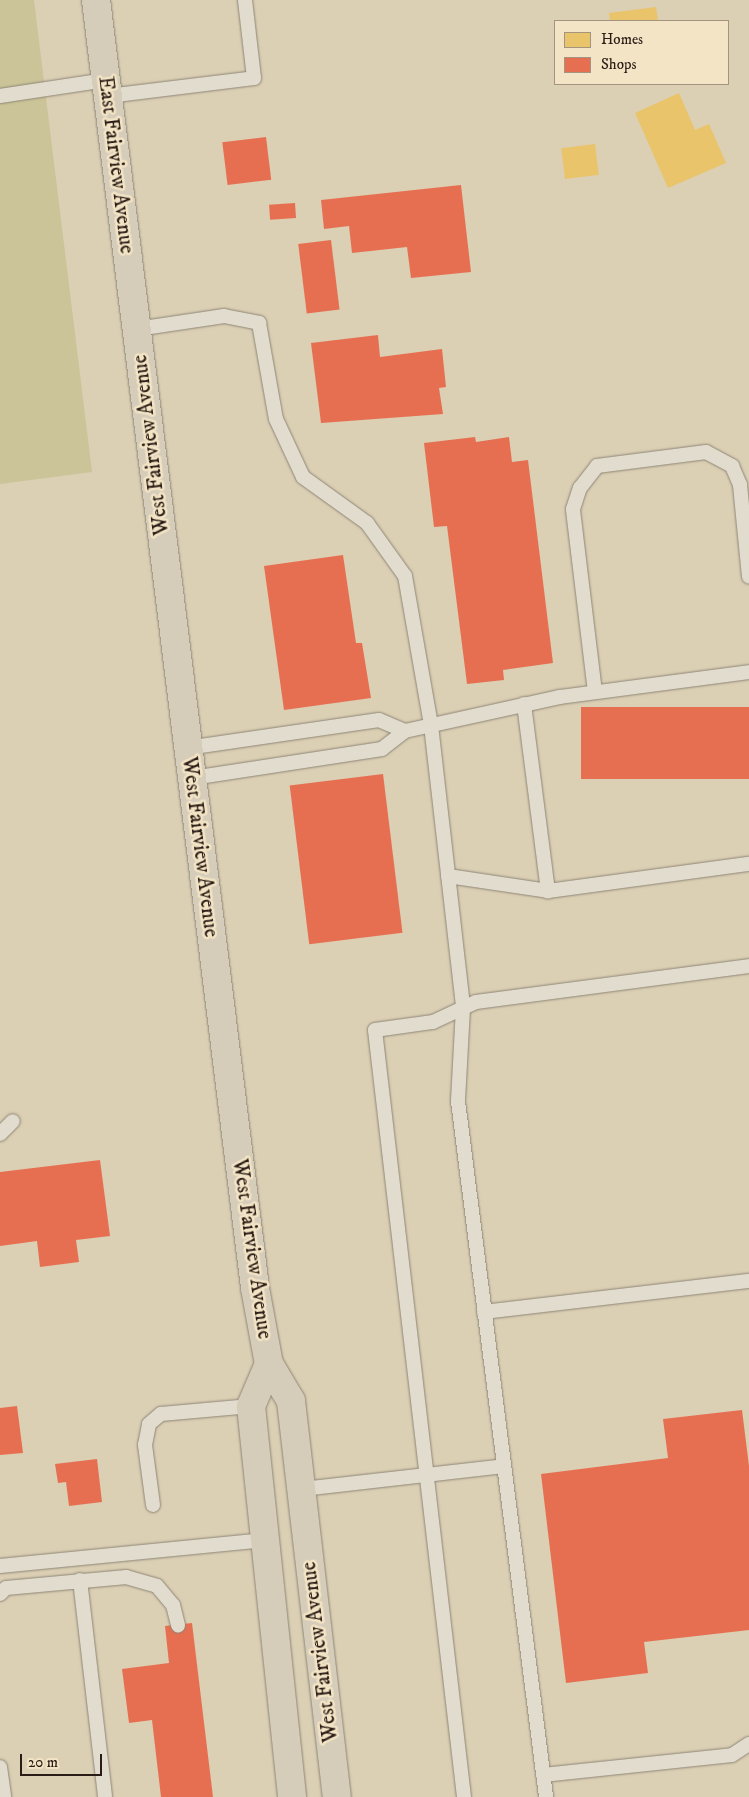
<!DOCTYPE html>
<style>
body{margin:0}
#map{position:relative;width:749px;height:1797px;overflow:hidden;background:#dbcfb4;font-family:"IM FELL DW Pica",serif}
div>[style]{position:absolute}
.green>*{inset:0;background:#cbc498}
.homes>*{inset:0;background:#e9c46a;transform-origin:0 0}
.shops>*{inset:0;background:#e76f51;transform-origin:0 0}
.roads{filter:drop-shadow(0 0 1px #8e8676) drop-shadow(0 0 1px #8e8676)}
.lane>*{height:14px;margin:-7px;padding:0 7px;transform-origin:7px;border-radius:7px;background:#e2dcce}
.primary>*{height:28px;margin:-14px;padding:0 14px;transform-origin:14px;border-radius:14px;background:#d6ccba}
span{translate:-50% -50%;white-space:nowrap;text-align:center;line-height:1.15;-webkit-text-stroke:5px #f2e4c4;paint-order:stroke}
.street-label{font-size:21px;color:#291b15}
.legend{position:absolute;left:554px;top:20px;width:175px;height:65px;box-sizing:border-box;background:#f2e4c4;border:1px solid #a2947e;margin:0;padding:6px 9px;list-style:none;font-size:15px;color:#291b15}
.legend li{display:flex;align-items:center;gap:10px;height:25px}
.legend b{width:25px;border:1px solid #a2947e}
.scale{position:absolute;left:20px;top:1754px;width:82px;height:22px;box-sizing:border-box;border:2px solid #291b15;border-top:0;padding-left:6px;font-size:15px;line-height:18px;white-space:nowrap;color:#291b15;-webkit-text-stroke:4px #f2e4c4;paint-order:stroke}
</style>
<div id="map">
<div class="green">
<div style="clip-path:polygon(0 0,34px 0,92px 472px,0 484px)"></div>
</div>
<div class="homes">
<div style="clip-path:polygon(656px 7px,658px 21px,610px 21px,609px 13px)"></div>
<div style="clip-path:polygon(679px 93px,695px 130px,709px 124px,726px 163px,668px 188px,635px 113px)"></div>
<div style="left:595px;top:144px;width:31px;height:34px;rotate:83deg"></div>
</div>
<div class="shops">
<div style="left:266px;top:137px;width:43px;height:44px;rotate:83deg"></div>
<div style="clip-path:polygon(461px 185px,471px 272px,411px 278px,407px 247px,352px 253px,349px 226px,324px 229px,321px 200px)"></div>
<div style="left:295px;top:203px;width:15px;height:26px;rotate:86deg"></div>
<div style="left:331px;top:240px;width:70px;height:33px;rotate:83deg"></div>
<div style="clip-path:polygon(378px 335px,380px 357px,442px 349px,446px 387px,439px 388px,443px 414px,321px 423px,311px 343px)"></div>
<div style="clip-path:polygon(475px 437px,476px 442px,509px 437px,512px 462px,528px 460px,553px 663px,503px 670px,504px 680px,467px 684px,447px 526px,434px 527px,424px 443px)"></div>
<div style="clip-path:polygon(343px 555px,356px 643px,362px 643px,371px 698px,284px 710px,264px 566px)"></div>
<div style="left:749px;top:707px;width:72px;height:168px;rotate:90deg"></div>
<div style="left:383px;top:774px;width:160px;height:94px;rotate:83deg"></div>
<div style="clip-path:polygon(100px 1160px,110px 1236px,76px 1240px,79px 1262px,40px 1267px,37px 1241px,0 1246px,0 1172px)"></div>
<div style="clip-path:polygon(17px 1406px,23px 1453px,0 1455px,0 1408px)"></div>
<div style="clip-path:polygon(742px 1410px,749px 1466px,749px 1630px,644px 1642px,648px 1673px,566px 1683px,541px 1474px,668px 1458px,663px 1419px)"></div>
<div style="clip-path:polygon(97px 1459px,102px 1502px,69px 1506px,66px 1482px,58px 1483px,55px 1464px)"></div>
<div style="clip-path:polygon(192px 1623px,213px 1797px,161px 1797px,152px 1720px,129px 1723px,122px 1669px,169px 1663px,165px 1626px)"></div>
</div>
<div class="roads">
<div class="lane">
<div style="left:0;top:96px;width:107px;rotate:-8.6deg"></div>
<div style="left:108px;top:96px;width:147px;rotate:-7deg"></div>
<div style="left:254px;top:78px;width:79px;rotate:-96.6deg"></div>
<div style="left:137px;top:329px;width:88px;rotate:-8.5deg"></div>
<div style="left:224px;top:316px;width:36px;rotate:11deg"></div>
<div style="left:259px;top:323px;width:97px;rotate:80deg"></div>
<div style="left:276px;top:419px;width:64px;rotate:65deg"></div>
<div style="left:303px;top:477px;width:79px;rotate:35.7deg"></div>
<div style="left:367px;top:523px;width:65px;rotate:54.4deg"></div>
<div style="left:405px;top:576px;width:151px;rotate:80.1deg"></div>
<div style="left:431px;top:725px;width:285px;rotate:83.5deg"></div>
<div style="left:463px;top:1008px;width:93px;rotate:93.1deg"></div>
<div style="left:458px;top:1101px;width:702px;rotate:82.79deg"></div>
<div style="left:595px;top:692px;width:184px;rotate:-96.9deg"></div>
<div style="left:573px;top:509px;width:22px;rotate:-72deg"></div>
<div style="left:580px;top:488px;width:28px;rotate:-52deg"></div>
<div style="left:597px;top:466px;width:110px;rotate:-7.3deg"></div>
<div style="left:706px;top:452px;width:30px;rotate:28deg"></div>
<div style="left:732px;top:466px;width:21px;rotate:67deg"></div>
<div style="left:740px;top:485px;width:92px;rotate:84.4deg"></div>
<div style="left:524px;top:704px;width:189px;rotate:82.7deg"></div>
<div style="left:405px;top:731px;width:159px;rotate:-12.4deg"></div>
<div style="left:560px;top:697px;width:191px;rotate:-7.5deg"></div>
<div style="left:187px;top:748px;width:194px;rotate:-8.3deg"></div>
<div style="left:379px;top:720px;width:28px;rotate:23deg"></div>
<div style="left:405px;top:731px;width:29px;rotate:142deg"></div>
<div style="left:382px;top:749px;width:192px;rotate:171.3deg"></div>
<div style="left:448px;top:876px;width:101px;rotate:8.5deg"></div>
<div style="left:548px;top:891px;width:203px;rotate:-7.7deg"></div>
<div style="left:0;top:1134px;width:18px;rotate:-45deg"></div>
<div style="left:484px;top:1312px;width:267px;rotate:-6.7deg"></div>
<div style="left:303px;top:1489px;width:202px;rotate:-6.5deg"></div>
<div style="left:153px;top:1505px;width:61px;rotate:-97.6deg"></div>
<div style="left:145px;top:1445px;width:21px;rotate:-79deg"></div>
<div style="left:149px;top:1424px;width:16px;rotate:-40deg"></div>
<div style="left:161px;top:1414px;width:90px;rotate:-5.1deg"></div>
<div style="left:0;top:1566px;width:266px;rotate:-5.6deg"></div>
<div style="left:80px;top:1580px;width:218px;rotate:83.4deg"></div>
<div style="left:0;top:1594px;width:8px;rotate:-45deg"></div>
<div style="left:6px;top:1588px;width:121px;rotate:-5.2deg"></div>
<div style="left:126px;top:1577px;width:32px;rotate:16deg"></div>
<div style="left:157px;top:1586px;width:25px;rotate:50deg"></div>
<div style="left:173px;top:1605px;width:21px;rotate:76deg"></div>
<div style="left:0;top:1767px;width:30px;rotate:82deg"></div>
<div style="left:543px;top:1775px;width:190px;rotate:-6deg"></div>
<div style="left:732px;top:1755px;width:20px;rotate:-33deg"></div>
<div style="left:464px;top:1797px;width:772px;rotate:-96.62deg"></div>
<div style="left:375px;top:1030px;width:59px;rotate:-7.9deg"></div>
<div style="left:433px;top:1022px;width:47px;rotate:-24.9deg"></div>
<div style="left:476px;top:1002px;width:275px;rotate:-7.5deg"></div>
</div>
<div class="primary">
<div style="left:96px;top:0;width:1298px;rotate:82.96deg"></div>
<div style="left:255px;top:1288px;width:77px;rotate:79.6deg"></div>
<div style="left:269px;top:1364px;width:43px;rotate:59.3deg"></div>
<div style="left:291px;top:1401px;width:399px;rotate:83.4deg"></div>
<div style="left:269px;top:1364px;width:46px;rotate:113.2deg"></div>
<div style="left:251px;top:1406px;width:393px;rotate:84deg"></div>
</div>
</div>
<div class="street-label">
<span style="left:116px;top:165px;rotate:83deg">East Fairview Avenue</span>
<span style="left:151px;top:445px;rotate:-97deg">West Fairview Avenue</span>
<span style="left:200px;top:847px;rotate:83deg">West Fairview Avenue</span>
<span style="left:252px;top:1249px;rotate:82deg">West Fairview Avenue</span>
<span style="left:320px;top:1652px;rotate:-97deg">West Fairview Avenue</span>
</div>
<ul class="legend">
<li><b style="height:14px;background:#e9c46a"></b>Homes</li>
<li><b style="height:14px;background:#e76f51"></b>Shops</li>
</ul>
<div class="scale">20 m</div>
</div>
